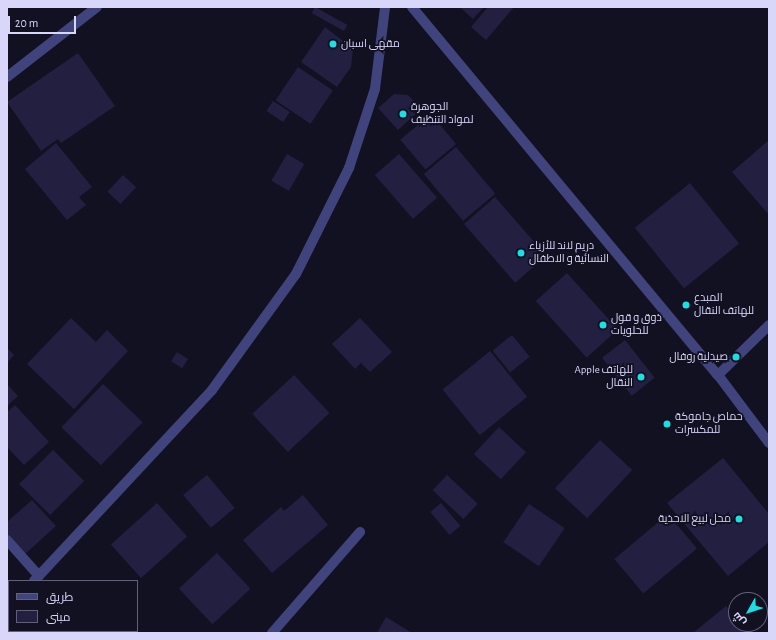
<!DOCTYPE html>
<meta charset="utf-8">
<style>
body{margin:0}
#map{position:relative;width:776px;height:640px;overflow:hidden;background:#121122;font-family:"Alegreya Sans",Cairo,sans-serif}
div>[style]{position:absolute}
.building>*{inset:0;background:#231f41;transform-origin:0 0}
.minor>*{height:10px;margin:-5px;padding:0 5px;transform-origin:5px;border-radius:5px;background:#41447c}
.dots>*{width:11px;height:11px;translate:-50% -50%;box-sizing:border-box;border:2px solid #121122;border-radius:50%}
span{translate:-50% -50%;white-space:nowrap;text-align:center;line-height:1.15;-webkit-text-stroke:3.5px #121122;paint-order:stroke}
.poi-label{font-size:11px;color:#d8d7fa}
.left{translate:0 -50%;text-align:left}
.right{translate:-100% -50%;text-align:right}
.frame{position:absolute;inset:0;border:8px solid #d8d7fa;pointer-events:none}
.legend{position:absolute;left:8px;top:580px;width:130px;height:52px;box-sizing:border-box;background:#121122;border:1px solid #616078;margin:0;padding:5px 7px;list-style:none;font-size:12px;color:#d8d7fa}
.legend li{display:flex;align-items:center;gap:8px;height:20px}
.legend b{width:20px;border:1px solid #616078}
.north{position:absolute;left:728px;top:592px;width:40px;height:40px;box-sizing:border-box;background:#121122;border:1px solid #616078;border-radius:50%;rotate:231deg;font-size:11px;font-weight:700;line-height:16px;text-align:center;color:#d8d7fa}
.north::after{content:'';display:block;margin:auto;width:14px;height:18px;background:#1be0e3;clip-path:polygon(50% 0,100% 100%,50% 72%,0 100%)}
.scale{position:absolute;left:8px;top:16px;width:68px;height:18px;box-sizing:border-box;border:2px solid #d8d7fa;border-top:0;padding-left:5px;font-size:12px;line-height:14px;white-space:nowrap;color:#d8d7fa;-webkit-text-stroke:3px #121122;paint-order:stroke}
</style>
<div id="map">
<div class="building">
<div style="left:315px;top:7px;width:37px;height:7px;rotate:29deg"></div>
<div style="clip-path:polygon(460px 7px,484px 7px,473px 19px)"></div>
<div style="clip-path:polygon(488px 7px,514px 7px,486px 40px,471px 27px)"></div>
<div style="clip-path:polygon(325px 27px,353px 49px,351px 67px,337px 87px,301px 62px)"></div>
<div style="clip-path:polygon(78px 53px,115px 106px,61px 143px,58px 139px,41px 151px,7px 102px)"></div>
<div style="left:298px;top:67px;width:42px;height:40px;rotate:34deg"></div>
<div style="clip-path:polygon(394px 94px,408px 95px,421px 109px,398px 130px,378px 108px)"></div>
<div style="left:273px;top:101px;width:20px;height:12px;rotate:33deg"></div>
<div style="left:431px;top:114px;width:39px;height:40px;rotate:50deg"></div>
<div style="clip-path:polygon(769px 140px,769px 215px,732px 172px)"></div>
<div style="clip-path:polygon(56px 143px,92px 187px,79px 197px,86px 205px,67px 220px,25px 169px)"></div>
<div style="left:456px;top:147px;width:61px;height:42px;rotate:50deg"></div>
<div style="left:287px;top:154px;width:20px;height:31px;rotate:30deg"></div>
<div style="left:399px;top:154px;width:58px;height:32px;rotate:49deg"></div>
<div style="left:123px;top:175px;width:18px;height:23px;rotate:43deg"></div>
<div style="left:690px;top:183px;width:78px;height:71px;rotate:51deg"></div>
<div style="left:495px;top:197px;width:78px;height:41px;rotate:49deg"></div>
<div style="left:567px;top:273px;width:76px;height:42px;rotate:48deg"></div>
<div style="clip-path:polygon(71px 318px,96px 342px,107px 330px,128px 351px,74px 409px,27px 364px)"></div>
<div style="clip-path:polygon(360px 318px,392px 352px,370px 372px,361px 363px,355px 369px,332px 344px)"></div>
<div style="left:512px;top:335px;width:28px;height:25px;rotate:51deg"></div>
<div style="left:625px;top:340px;width:48px;height:29px;rotate:52deg"></div>
<div style="clip-path:polygon(7px 348px,14px 355px,7px 363px)"></div>
<div style="left:490px;top:351px;width:59px;height:61px;rotate:51deg"></div>
<div style="left:177px;top:352px;width:13px;height:11px;rotate:32deg"></div>
<div style="left:294px;top:375px;width:52px;height:57px;rotate:47deg"></div>
<div style="clip-path:polygon(7px 384px,18px 396px,7px 406px)"></div>
<div style="left:103px;top:384px;width:55px;height:60px;rotate:44deg"></div>
<div style="clip-path:polygon(15px 405px,49px 442px,24px 465px,7px 447px,7px 412px)"></div>
<div style="left:499px;top:427px;width:37px;height:37px;rotate:43deg"></div>
<div style="left:600px;top:440px;width:44px;height:66px;rotate:43deg"></div>
<div style="left:53px;top:450px;width:44px;height:48px;rotate:45deg"></div>
<div style="clip-path:polygon(723px 458px,769px 514px,769px 542px,728px 576px,667px 503px)"></div>
<div style="left:207px;top:475px;width:43px;height:31px;rotate:50deg"></div>
<div style="left:447px;top:475px;width:42px;height:21px;rotate:43deg"></div>
<div style="clip-path:polygon(303px 495px,328px 525px,272px 573px,243px 540px,281px 507px,284px 511px)"></div>
<div style="clip-path:polygon(32px 500px,56px 526px,24px 555px,7px 537px,7px 522px)"></div>
<div style="left:157px;top:503px;width:45px;height:62px;rotate:48deg"></div>
<div style="left:441px;top:503px;width:30px;height:14px;rotate:50deg"></div>
<div style="left:529px;top:504px;width:43px;height:46px;rotate:34deg"></div>
<div style="left:668px;top:514px;width:45px;height:70px;rotate:50deg"></div>
<div style="left:217px;top:553px;width:49px;height:52px;rotate:47deg"></div>
<div style="clip-path:polygon(726px 606px,736px 618px,736px 624px,741px 624px,748px 633px,693px 633px)"></div>
<div style="clip-path:polygon(386px 617px,412px 633px,377px 633px)"></div>
<div style="clip-path:polygon(48px 631px,98px 631px,96px 633px)"></div>
</div>
<div class="minor">
<div style="left:412px;top:7px;width:479px;rotate:50.3deg"></div>
<div style="left:718px;top:375px;width:85px;rotate:53.1deg"></div>
<div style="left:7px;top:77px;width:114px;rotate:-37.9deg"></div>
<div style="left:718px;top:375px;width:71px;rotate:-44.4deg"></div>
<div style="left:7px;top:540px;width:48px;rotate:48.4deg"></div>
<div style="left:34px;top:581px;width:261px;rotate:-47deg"></div>
<div style="left:212px;top:390px;width:143px;rotate:-54.1deg"></div>
<div style="left:296px;top:274px;width:119px;rotate:-63.4deg"></div>
<div style="left:349px;top:168px;width:83px;rotate:-71.8deg"></div>
<div style="left:375px;top:89px;width:83px;rotate:-83deg"></div>
<div style="left:7px;top:609px;width:3px;rotate:-45deg"></div>
<div style="left:272px;top:633px;width:134px;rotate:-48.9deg"></div>
</div>
<div class="dots">
<div style="left:333px;top:44px;background:#1be0e3"></div>
<div style="left:403px;top:114px;background:#1be0e3"></div>
<div style="left:521px;top:253px;background:#1be0e3"></div>
<div style="left:686px;top:305px;background:#1be0e3"></div>
<div style="left:603px;top:325px;background:#1be0e3"></div>
<div style="left:736px;top:357px;background:#1be0e3"></div>
<div style="left:641px;top:377px;background:#1be0e3"></div>
<div style="left:667px;top:424px;background:#1be0e3"></div>
<div style="left:739px;top:519px;background:#1be0e3"></div>
</div>
<div class="poi-label">
<span class="left" style="left:341px;top:44px">مقهى اسبان</span>
<span class="left" style="left:411px;top:114px">الجوهرة<br>لمواد التنظيف</span>
<span class="left" style="left:529px;top:253px">دريم لاند للأزياء<br>النسائية و الاطفال</span>
<span class="left" style="left:694px;top:305px">المبدع<br>للهاتف النقال</span>
<span class="left" style="left:611px;top:325px">ذوق و قول<br>للحلويات</span>
<span class="right" style="left:728px;top:357px">صيدلية روفال</span>
<span class="right" style="left:633px;top:377px">Apple للهاتف<br>النقال</span>
<span class="left" style="left:675px;top:424px">حماص جاموكة<br>للمكسرات</span>
<span class="right" style="left:731px;top:519px">محل لبيع الاحذية</span>
</div>
<div class="frame"></div>
<ul class="legend">
<li><b style="height:5px;background:#41447c"></b>طريق</li>
<li><b style="height:11px;background:#231f41"></b>مبنى</li>
</ul>
<div class="north">ش</div>
<div class="scale">20 m</div>
</div>
